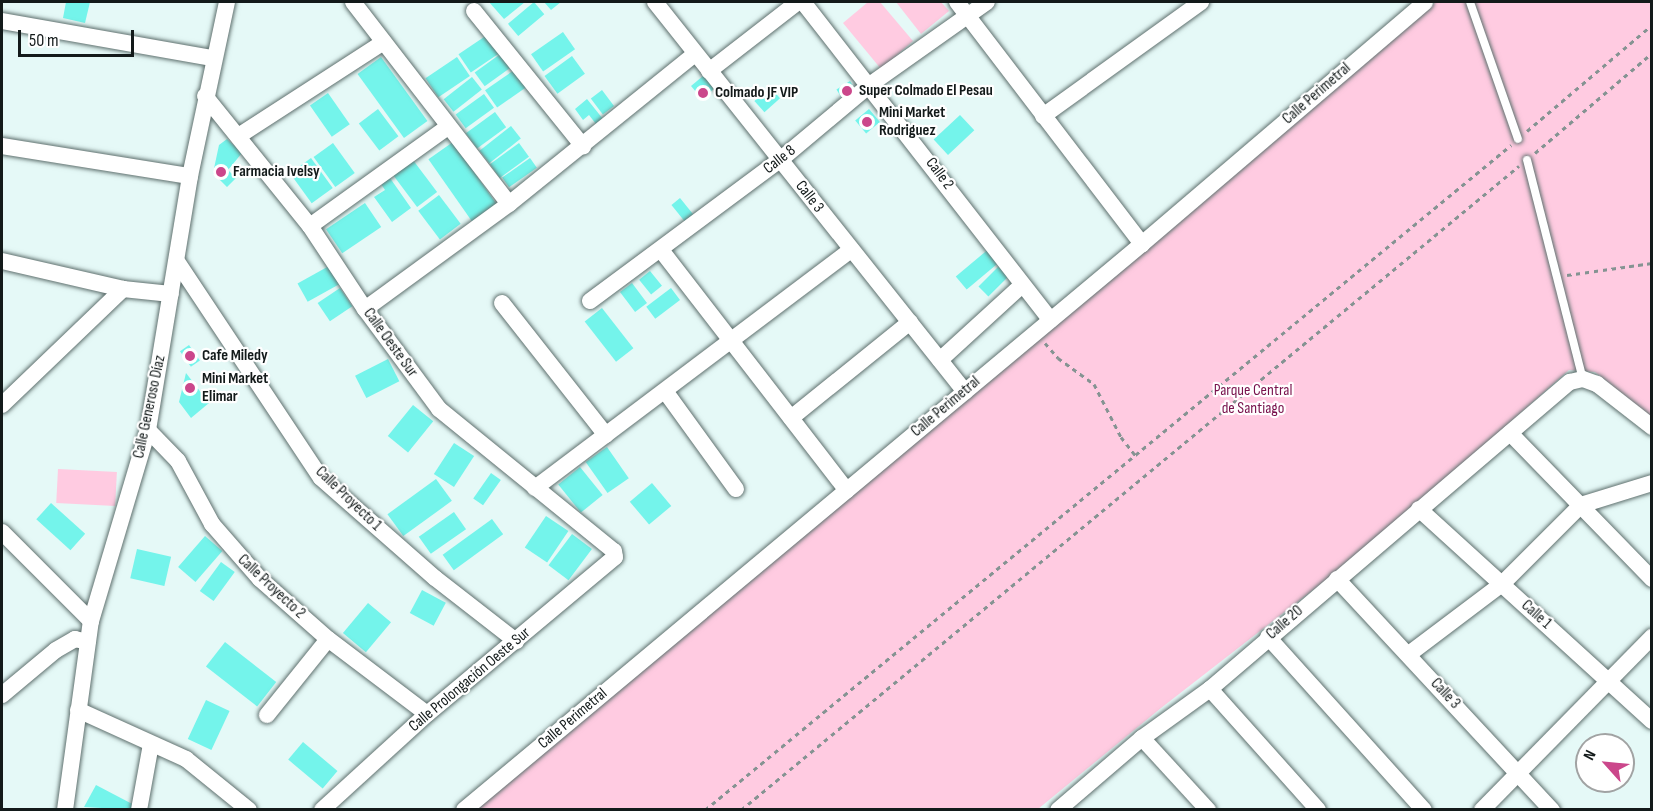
<!DOCTYPE html>
<meta charset="utf-8">
<style>
body{margin:0}
#map{position:relative;width:1653px;height:811px;overflow:hidden;background:#e5f9f7;font-family:"Sofia Sans Condensed",sans-serif}
div>[style]{position:absolute}
.green>*{inset:0;background:#ffcbe1;transform-origin:0 0}
.building>*{inset:0;background:#74f4eb;transform-origin:0 0}
.path>*{height:3px;margin-top:-1.5px;transform-origin:0;background:repeating-linear-gradient(90deg,#859392 0 4.5px,transparent 0 9px)}
.roads{filter:drop-shadow(0 0 2px #5f706e) drop-shadow(0 0 2px #5f706e)}
.service>*{height:8px;margin:-4px;padding:0 4px;transform-origin:4px;border-radius:4px;background:#fff}
.minor>*{height:16px;margin:-8px;padding:0 8px;transform-origin:8px;border-radius:8px;background:#fff}
.dots>*{width:16px;height:16px;translate:-50% -50%;box-sizing:border-box;border:3px solid #fff;border-radius:50%}
span{translate:-50% -50%;white-space:nowrap;text-align:center;line-height:1.15;-webkit-text-stroke:4.5px #fff;paint-order:stroke}
.poi-label{font-size:16px;color:#131a1a;font-weight:700}
.left{translate:0 -50%;text-align:left}
.street-label{font-size:16px;color:#131a1a}
.park-label{font-size:16px;color:#78114c}
.frame{position:absolute;inset:0;border:3px solid #131a1a;pointer-events:none}
.north{position:absolute;left:1575px;top:733px;width:60px;height:60px;box-sizing:border-box;background:#fff;border:2px solid #a1a3a3;border-radius:50%;rotate:297deg;font-size:16px;font-weight:700;line-height:24px;text-align:center;color:#131a1a}
.north::after{content:'';display:block;margin:auto;width:21px;height:27px;background:#cb478b;clip-path:polygon(50% 0,100% 100%,50% 72%,0 100%)}
.scale{position:absolute;left:18px;top:30px;width:116px;height:27px;box-sizing:border-box;border:3px solid #131a1a;border-top:0;padding-left:8px;font-size:18px;line-height:21px;white-space:nowrap;color:#131a1a;-webkit-text-stroke:4px #fff;paint-order:stroke}
</style>
<div id="map">
<div class="green">
<div style="clip-path:polygon(868px 2px,880px 2px,913px 41px,881px 69px,843px 23px)"></div>
<div style="clip-path:polygon(896px 2px,941px 2px,949px 11px,921px 34px)"></div>
<div style="clip-path:polygon(1436px 2px,1651px 2px,1651px 417px,1595px 372px,1569px 370px,1367px 548px,1161px 708px,1038px 809px,475px 810px)"></div>
<div style="left:58px;top:469px;width:59px;height:34px;rotate:3deg"></div>
</div>
<div class="building">
<div style="clip-path:polygon(66px 2px,90px 2px,85px 23px,63px 18px)"></div>
<div style="clip-path:polygon(489px 2px,525px 2px,504px 19px)"></div>
<div style="left:534px;top:2px;width:16px;height:34px;rotate:50deg"></div>
<div style="clip-path:polygon(544px 2px,561px 2px,551px 10px)"></div>
<div style="left:563px;top:32px;width:21px;height:39px;rotate:55deg"></div>
<div style="left:490px;top:33px;width:22px;height:38px;rotate:56deg"></div>
<div style="left:503px;top:52px;width:17px;height:35px;rotate:54deg"></div>
<div style="left:572px;top:56px;width:22px;height:34px;rotate:54deg"></div>
<div style="left:381px;top:57px;width:79px;height:29px;rotate:54deg"></div>
<div style="left:457px;top:57px;width:23px;height:38px;rotate:56deg"></div>
<div style="left:517px;top:68px;width:21px;height:39px;rotate:55deg"></div>
<div style="clip-path:polygon(703px 76px,716px 87px,702px 99px,691px 86px)"></div>
<div style="left:472px;top:77px;width:16px;height:36px;rotate:52deg"></div>
<div style="left:850px;top:81px;width:13px;height:16px;rotate:58deg"></div>
<div style="left:770px;top:87px;width:15px;height:21px;rotate:48deg"></div>
<div style="left:602px;top:90px;width:20px;height:14px;rotate:53deg"></div>
<div style="left:328px;top:93px;width:38px;height:22px;rotate:55deg"></div>
<div style="left:484px;top:94px;width:17px;height:35px;rotate:54deg"></div>
<div style="clip-path:polygon(587px 99px,603px 119px,596px 124px,589px 115px,583px 120px,575px 109px)"></div>
<div style="left:378px;top:109px;width:34px;height:24px;rotate:53deg"></div>
<div style="left:869px;top:109px;width:17px;height:18px;rotate:50deg"></div>
<div style="left:495px;top:112px;width:19px;height:36px;rotate:54deg"></div>
<div style="left:960px;top:115px;width:21px;height:36px;rotate:47deg"></div>
<div style="left:511px;top:126px;width:16px;height:40px;rotate:52deg"></div>
<div style="clip-path:polygon(227px 139px,242px 153px,228px 170px,236px 178px,227px 187px,213px 173px,219px 145px)"></div>
<div style="left:453px;top:142px;width:81px;height:30px;rotate:55deg"></div>
<div style="left:333px;top:143px;width:37px;height:24px;rotate:54deg"></div>
<div style="left:519px;top:143px;width:17px;height:36px;rotate:54deg"></div>
<div style="left:311px;top:158px;width:37px;height:26px;rotate:54deg"></div>
<div style="left:530px;top:158px;width:12px;height:34px;rotate:55deg"></div>
<div style="left:413px;top:160px;width:40px;height:25px;rotate:53deg"></div>
<div style="clip-path:polygon(390px 178px,411px 208px,392px 222px,374px 197px,385px 190px,381px 184px)"></div>
<div style="left:439px;top:195px;width:36px;height:26px;rotate:53deg"></div>
<div style="left:680px;top:198px;width:26px;height:11px;rotate:51deg"></div>
<div style="left:365px;top:203px;width:29px;height:47px;rotate:56deg"></div>
<div style="left:991px;top:247px;width:17px;height:46px;rotate:50deg"></div>
<div style="left:329px;top:266px;width:21px;height:36px;rotate:61deg"></div>
<div style="left:999px;top:266px;width:14px;height:29px;rotate:45deg"></div>
<div style="left:650px;top:271px;width:19px;height:14px;rotate:51deg"></div>
<div style="left:632px;top:283px;width:25px;height:15px;rotate:53deg"></div>
<div style="left:340px;top:288px;width:22px;height:27px;rotate:56deg"></div>
<div style="left:671px;top:288px;width:15px;height:31px;rotate:53deg"></div>
<div style="left:602px;top:308px;width:51px;height:22px;rotate:52deg"></div>
<div style="left:189px;top:345px;width:19px;height:11px;rotate:55deg"></div>
<div style="left:388px;top:359px;width:25px;height:37px;rotate:63deg"></div>
<div style="clip-path:polygon(186px 373px,209px 403px,191px 418px,179px 402px)"></div>
<div style="left:413px;top:405px;width:26px;height:40px;rotate:39deg"></div>
<div style="left:454px;top:443px;width:24px;height:37px;rotate:33deg"></div>
<div style="left:607px;top:447px;width:38px;height:26px;rotate:55deg"></div>
<div style="left:580px;top:467px;width:36px;height:28px;rotate:51deg"></div>
<div style="left:491px;top:473px;width:12px;height:31px;rotate:35deg"></div>
<div style="left:436px;top:479px;width:27px;height:60px;rotate:54deg"></div>
<div style="left:652px;top:483px;width:30px;height:29px;rotate:50deg"></div>
<div style="left:51px;top:503px;width:46px;height:22px;rotate:42deg"></div>
<div style="left:454px;top:512px;width:21px;height:43px;rotate:55deg"></div>
<div style="left:546px;top:516px;width:27px;height:38px;rotate:34deg"></div>
<div style="left:492px;top:519px;width:19px;height:61px;rotate:54deg"></div>
<div style="left:572px;top:534px;width:25px;height:39px;rotate:37deg"></div>
<div style="left:205px;top:536px;width:23px;height:41px;rotate:41deg"></div>
<div style="left:137px;top:549px;width:35px;height:30px;rotate:13deg"></div>
<div style="left:221px;top:562px;width:17px;height:36px;rotate:36deg"></div>
<div style="left:422px;top:590px;width:27px;height:26px;rotate:28deg"></div>
<div style="left:368px;top:603px;width:30px;height:39px;rotate:40deg"></div>
<div style="left:225px;top:642px;width:65px;height:31px;rotate:38deg"></div>
<div style="left:206px;top:700px;width:26px;height:43px;rotate:25deg"></div>
<div style="left:303px;top:742px;width:45px;height:23px;rotate:40deg"></div>
<div style="clip-path:polygon(96px 785px,138px 807px,137px 810px,84px 807px)"></div>
</div>
<div class="path">
<div style="left:1527px;top:131px;width:164px;rotate:-40.3deg"></div>
<div style="left:1535px;top:153px;width:154px;rotate:-40.5deg"></div>
<div style="left:1567px;top:275px;width:86px;rotate:-8deg"></div>
<div style="left:1045px;top:343px;width:20px;rotate:49deg"></div>
<div style="left:1058px;top:358px;width:44px;rotate:35.8deg"></div>
<div style="left:1094px;top:384px;width:59px;rotate:63deg"></div>
<div style="left:1121px;top:437px;width:24px;rotate:52deg"></div>
<div style="left:705px;top:810px;width:1045px;rotate:-39.52deg"></div>
<div style="left:741px;top:810px;width:1010px;rotate:-39.62deg"></div>
</div>
<div class="roads">
<div class="service">
<div style="left:1470px;top:2px;width:145px;rotate:70.7deg"></div>
<div style="left:1527px;top:160px;width:226px;rotate:75.7deg"></div>
</div>
<div class="minor">
<div style="left:353px;top:2px;width:255px;rotate:52.3deg"></div>
<div style="left:655px;top:2px;width:498px;rotate:51.5deg"></div>
<div style="left:803px;top:2px;width:403px;rotate:52.1deg"></div>
<div style="left:957px;top:2px;width:305px;rotate:52.6deg"></div>
<div style="left:474px;top:11px;width:174px;rotate:51.1deg"></div>
<div style="left:2px;top:21px;width:213px;rotate:10deg"></div>
<div style="left:709px;top:71px;width:113px;rotate:-37.8deg"></div>
<div style="left:205px;top:96px;width:167px;rotate:51.1deg"></div>
<div style="left:310px;top:226px;width:100px;rotate:56.5deg"></div>
<div style="left:365px;top:309px;width:124px;rotate:53.5deg"></div>
<div style="left:439px;top:409px;width:225px;rotate:39.1deg"></div>
<div style="left:614px;top:551px;width:6px;rotate:81deg"></div>
<div style="left:615px;top:557px;width:245px;rotate:140.1deg"></div>
<div style="left:427px;top:714px;width:142px;rotate:137.6deg"></div>
<div style="left:1043px;top:116px;width:195px;rotate:-35.8deg"></div>
<div style="left:240px;top:135px;width:171px;rotate:-32.9deg"></div>
<div style="left:2px;top:146px;width:190px;rotate:9.1deg"></div>
<div style="left:310px;top:226px;width:170px;rotate:-35.7deg"></div>
<div style="left:661px;top:250px;width:304px;rotate:52.3deg"></div>
<div style="left:2px;top:261px;width:124px;rotate:13deg"></div>
<div style="left:123px;top:289px;width:48px;rotate:5.9deg"></div>
<div style="left:178px;top:263px;width:258px;rotate:56.4deg"></div>
<div style="left:321px;top:478px;width:152px;rotate:41.3deg"></div>
<div style="left:435px;top:578px;width:103px;rotate:37.9deg"></div>
<div style="left:590px;top:301px;width:237px;rotate:-36.6deg"></div>
<div style="left:780px;top:160px;width:119px;rotate:-39.9deg"></div>
<div style="left:871px;top:84px;width:142px;rotate:-35.3deg"></div>
<div style="left:502px;top:303px;width:168px;rotate:51.8deg"></div>
<div style="left:365px;top:309px;width:178px;rotate:-36.1deg"></div>
<div style="left:509px;top:204px;width:239px;rotate:-38.9deg"></div>
<div style="left:940px;top:360px;width:111px;rotate:-42.4deg"></div>
<div style="left:665px;top:391px;width:121px;rotate:54.1deg"></div>
<div style="left:2px;top:405px;width:168px;rotate:-43.8deg"></div>
<div style="left:791px;top:418px;width:153px;rotate:-38.9deg"></div>
<div style="left:148px;top:430px;width:43px;rotate:45.9deg"></div>
<div style="left:178px;top:461px;width:72px;rotate:61.6deg"></div>
<div style="left:212px;top:524px;width:73px;rotate:48.9deg"></div>
<div style="left:260px;top:579px;width:91px;rotate:41.4deg"></div>
<div style="left:328px;top:639px;width:124px;rotate:37.1deg"></div>
<div style="left:1510px;top:433px;width:204px;rotate:45.8deg"></div>
<div style="left:535px;top:488px;width:396px;rotate:-37deg"></div>
<div style="left:1419px;top:509px;width:315px;rotate:42.3deg"></div>
<div style="left:2px;top:532px;width:126px;rotate:45deg"></div>
<div style="left:1337px;top:579px;width:316px;rotate:47.1deg"></div>
<div style="left:1268px;top:637px;width:233px;rotate:48deg"></div>
<div style="left:1409px;top:654px;width:116px;rotate:-37deg"></div>
<div style="left:1502px;top:584px;width:112px;rotate:-45deg"></div>
<div style="left:1581px;top:505px;width:74px;rotate:-17.2deg"></div>
<div style="left:1210px;top:689px;width:162px;rotate:48.2deg"></div>
<div style="left:2px;top:695px;width:70px;rotate:-39.8deg"></div>
<div style="left:56px;top:650px;width:22px;rotate:-30deg"></div>
<div style="left:75px;top:639px;width:13px;rotate:13deg"></div>
<div style="left:78px;top:710px;width:119px;rotate:24.4deg"></div>
<div style="left:186px;top:759px;width:81px;rotate:39deg"></div>
<div style="left:267px;top:715px;width:97px;rotate:-51.2deg"></div>
<div style="left:1142px;top:738px;width:98px;rotate:47.5deg"></div>
<div style="left:65px;top:810px;width:191px;rotate:-82.2deg"></div>
<div style="left:91px;top:621px;width:199px;rotate:-73.4deg"></div>
<div style="left:148px;top:430px;width:257px;rotate:-80.6deg"></div>
<div style="left:190px;top:176px;width:178px;rotate:-78deg"></div>
<div style="left:139px;top:810px;width:67px;rotate:-79.7deg"></div>
<div style="left:464px;top:810px;width:883px;rotate:-39.86deg"></div>
<div style="left:1142px;top:244px;width:372px;rotate:-40.5deg"></div>
<div style="left:1058px;top:810px;width:111px;rotate:-40.6deg"></div>
<div style="left:1142px;top:738px;width:84px;rotate:-35.8deg"></div>
<div style="left:1210px;top:689px;width:473px;rotate:-40.5deg"></div>
<div style="left:1570px;top:382px;width:13px;rotate:-13deg"></div>
<div style="left:1583px;top:379px;width:15px;rotate:20deg"></div>
<div style="left:1597px;top:384px;width:70px;rotate:38deg"></div>
<div style="left:1482px;top:810px;width:243px;rotate:-45.5deg"></div>
</div>
</div>
<div class="dots">
<div style="left:847px;top:91px;background:#cb478b"></div>
<div style="left:703px;top:93px;background:#cb478b"></div>
<div style="left:867px;top:122px;background:#cb478b"></div>
<div style="left:221px;top:172px;background:#cb478b"></div>
<div style="left:190px;top:356px;background:#cb478b"></div>
<div style="left:190px;top:388px;background:#cb478b"></div>
</div>
<div class="poi-label">
<span class="left" style="left:859px;top:91px">Super Colmado El Pesau</span>
<span class="left" style="left:715px;top:93px">Colmado JF VIP</span>
<span class="left" style="left:879px;top:122px">Mini Market<br>Rodriguez</span>
<span class="left" style="left:233px;top:172px">Farmacia Ivelsy</span>
<span class="left" style="left:202px;top:356px">Cafe Miledy</span>
<span class="left" style="left:202px;top:388px">Mini Market<br>Elimar</span>
</div>
<div class="street-label">
<span style="left:1317px;top:94px;rotate:-41deg">Calle Perimetral</span>
<span style="left:780px;top:160px;rotate:-38deg">Calle 8</span>
<span style="left:939px;top:174px;rotate:53deg">Calle 2</span>
<span style="left:809px;top:197px;rotate:52deg">Calle 3</span>
<span style="left:390px;top:343px;rotate:54deg">Calle Oeste Sur</span>
<span style="left:150px;top:407px;rotate:-78deg">Calle Generoso Díaz</span>
<span style="left:946px;top:407px;rotate:-40deg">Calle Perimetral</span>
<span style="left:348px;top:499px;rotate:44deg">Calle Proyecto 1</span>
<span style="left:271px;top:587px;rotate:43deg">Calle Proyecto 2</span>
<span style="left:1536px;top:615px;rotate:42deg">Calle 1</span>
<span style="left:1285px;top:623px;rotate:-41deg">Calle 20</span>
<span style="left:470px;top:680px;rotate:-40deg">Calle Prolongación Oeste Sur</span>
<span style="left:1445px;top:694px;rotate:47deg">Calle 3</span>
<span style="left:573px;top:719px;rotate:-40deg">Calle Perimetral</span>
</div>
<div class="park-label">
<span style="left:1253px;top:400px">Parque Central<br>de Santiago</span>
</div>
<div class="frame"></div>
<div class="north">N</div>
<div class="scale">50 m</div>
</div>
